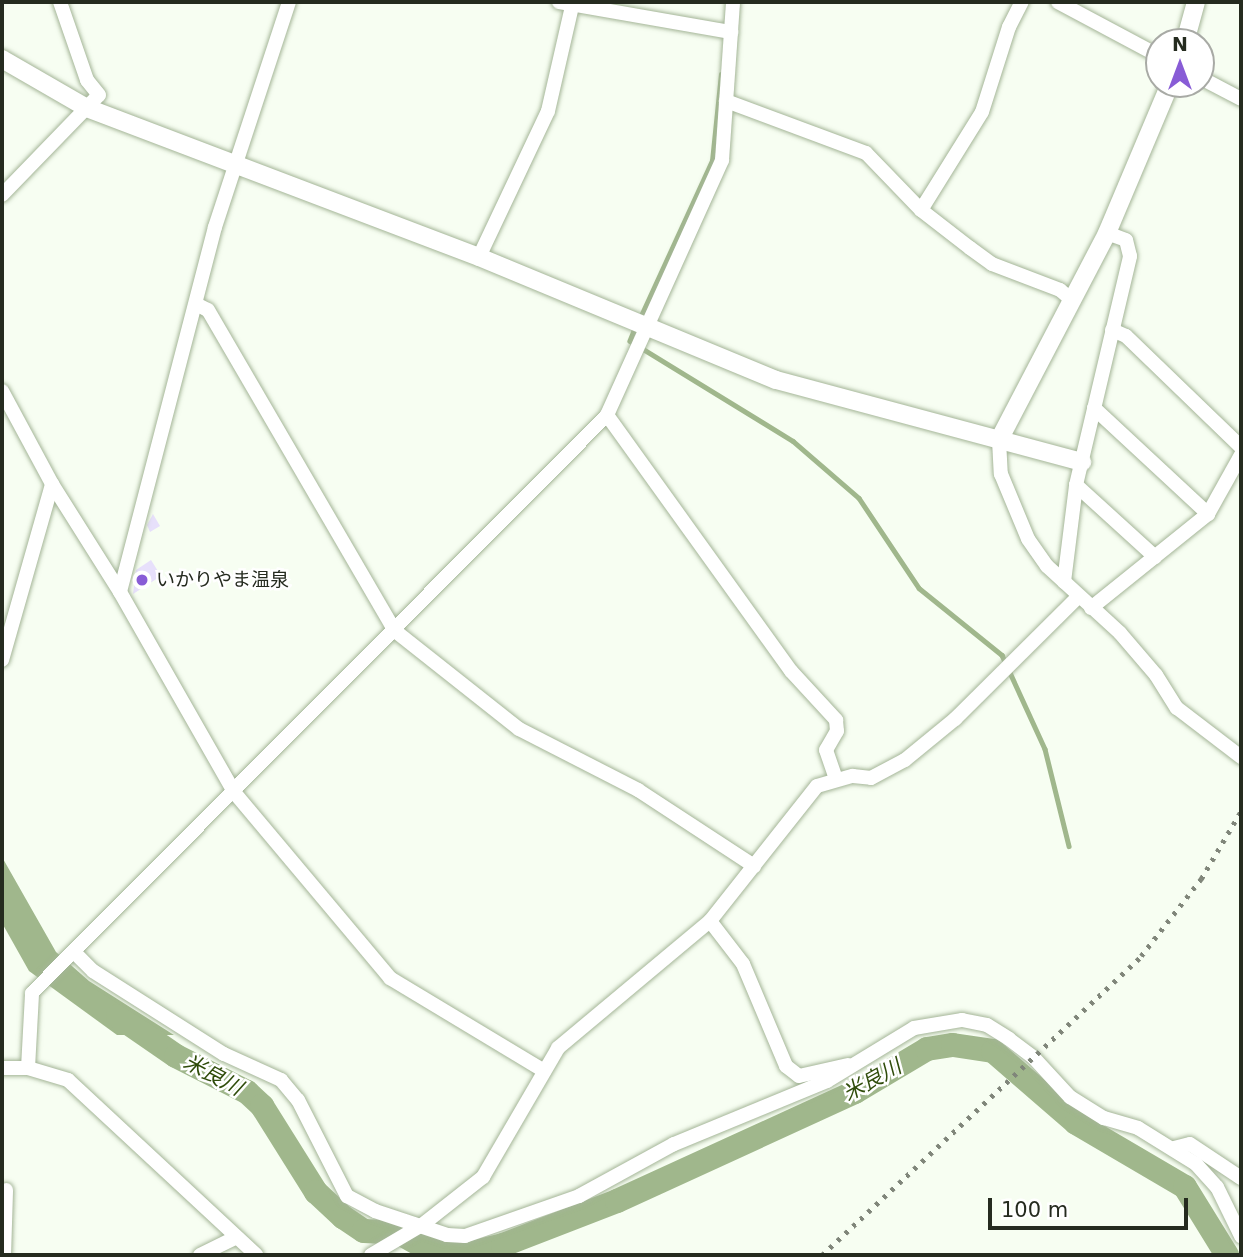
<!DOCTYPE html>
<meta charset="utf-8">
<style>
body{margin:0}
#map{position:relative;width:1243px;height:1257px;overflow:hidden;background:#f7fef2;font-family:"DejaVu Sans","Noto Sans JP",sans-serif}
div>[style]{position:absolute}
.water>*{inset:0;background:#a0b78c}
.stream>*{height:4.5px;margin:-2.25px;padding:0 2.25px;transform-origin:2.25px;border-radius:2.25px;background:#a0b78c}
.river>*{height:24px;margin:-12px;padding:0 12px;transform-origin:12px;border-radius:12px;background:#a0b78c}
.building>*{inset:0;background:#e7e0fb}
.roads{filter:drop-shadow(0 0 2px #a4b597) drop-shadow(0 0 2px #a4b597)}
.minor>*{height:14px;margin:-7px;padding:0 7px;transform-origin:7px;border-radius:7px;background:#fff}
.tertiary>*{height:18px;margin:-9px;padding:0 9px;transform-origin:9px;border-radius:9px;background:#fff}
.rail>*{height:4.5px;margin-top:-2.25px;transform-origin:0;background:repeating-linear-gradient(90deg,#80867a 0 3.5px,transparent 0 10.5px)}
.dots>*{width:19px;height:19px;translate:-50% -50%;box-sizing:border-box;border:4px solid #fff;border-radius:50%}
span{translate:-50% -50%;white-space:nowrap;text-align:center;line-height:1.15;-webkit-text-stroke:5px #fff;paint-order:stroke}
.poi-label{font-size:19px;color:#252b1f}
.left{translate:0 -50%;text-align:left}
.water-label{font-size:21px;color:#2f4c0a;font-style:italic}
.frame{position:absolute;inset:0;border:4px solid #252b1f;pointer-events:none}
.north{position:absolute;left:1145px;top:28px;width:70px;height:70px;box-sizing:border-box;background:#fff;border:2px solid #a8aaa5;border-radius:50%;rotate:0deg;font-size:19px;font-weight:700;line-height:28px;text-align:center;color:#252b1f}
.north::after{content:'';display:block;margin:auto;width:24px;height:32px;background:#885cd6;clip-path:polygon(50% 0,100% 100%,50% 72%,0 100%)}
.scale{position:absolute;left:988px;top:1198px;width:200px;height:32px;box-sizing:border-box;border:4px solid #252b1f;border-top:0;padding-left:9px;font-size:21px;line-height:24px;white-space:nowrap;color:#252b1f;-webkit-text-stroke:5px #fff;paint-order:stroke}
</style>
<div id="map">
<div class="water">
<div style="clip-path:polygon(2px 857px,56px 952px,89px 981px,174px 1035px,117px 1035px,29px 971px,2px 923px)"></div>
</div>
<div class="stream">
<div style="left:640px;top:318px;width:173px;rotate:-65.4deg"></div>
<div style="left:712px;top:161px;width:87px;rotate:-84.1deg"></div>
<div style="left:636px;top:326px;width:16px;rotate:112deg"></div>
<div style="left:630px;top:341px;width:191px;rotate:31.5deg"></div>
<div style="left:793px;top:441px;width:87px;rotate:40.8deg"></div>
<div style="left:859px;top:498px;width:108px;rotate:56.3deg"></div>
<div style="left:919px;top:588px;width:107px;rotate:38.9deg"></div>
<div style="left:1002px;top:655px;width:103px;rotate:65.4deg"></div>
<div style="left:1045px;top:749px;width:100px;rotate:76.1deg"></div>
</div>
<div class="river">
<div style="left:118px;top:1016px;width:70px;rotate:34.6deg"></div>
<div style="left:176px;top:1056px;width:80px;rotate:26.9deg"></div>
<div style="left:247px;top:1092px;width:21px;rotate:43deg"></div>
<div style="left:262px;top:1106px;width:102px;rotate:57.9deg"></div>
<div style="left:316px;top:1192px;width:37px;rotate:43deg"></div>
<div style="left:343px;top:1217px;width:25px;rotate:34deg"></div>
<div style="left:364px;top:1231px;width:35px;rotate:3deg"></div>
<div style="left:399px;top:1233px;width:29px;rotate:29deg"></div>
<div style="left:424px;top:1247px;width:39px;rotate:12deg"></div>
<div style="left:462px;top:1255px;width:42px;rotate:-13.7deg"></div>
<div style="left:503px;top:1245px;width:122px;rotate:-21.1deg"></div>
<div style="left:617px;top:1201px;width:262px;rotate:-24.6deg"></div>
<div style="left:855px;top:1092px;width:84px;rotate:-30.8deg"></div>
<div style="left:927px;top:1049px;width:26px;rotate:-9deg"></div>
<div style="left:953px;top:1045px;width:40px;rotate:8.5deg"></div>
<div style="left:993px;top:1051px;width:110px;rotate:40.9deg"></div>
<div style="left:1076px;top:1123px;width:126px;rotate:30.4deg"></div>
<div style="left:1185px;top:1187px;width:80px;rotate:58.3deg"></div>
</div>
<div class="building">
<div style="clip-path:polygon(153px 514px,160px 526px,150px 532px,147px 525px)"></div>
<div style="clip-path:polygon(151px 560px,161px 576px,133px 594px,136px 570px)"></div>
</div>
<div class="roads">
<div class="minor">
<div style="left:289px;top:2px;width:237px;rotate:108.2deg"></div>
<div style="left:215px;top:227px;width:377px;rotate:104.6deg"></div>
<div style="left:120px;top:592px;width:230px;rotate:60.3deg"></div>
<div style="left:234px;top:792px;width:243px;rotate:50deg"></div>
<div style="left:390px;top:978px;width:180px;rotate:31.1deg"></div>
<div style="left:559px;top:2px;width:175px;rotate:9.9deg"></div>
<div style="left:1058px;top:2px;width:115px;rotate:28.1deg"></div>
<div style="left:1201px;top:78px;width:45px;rotate:27.7deg"></div>
<div style="left:726px;top:101px;width:149px;rotate:20.4deg"></div>
<div style="left:866px;top:153px;width:79px;rotate:46deg"></div>
<div style="left:921px;top:210px;width:62px;rotate:37.8deg"></div>
<div style="left:970px;top:248px;width:27px;rotate:36deg"></div>
<div style="left:992px;top:264px;width:73px;rotate:20.9deg"></div>
<div style="left:1060px;top:290px;width:17px;rotate:40deg"></div>
<div style="left:2px;top:195px;width:139px;rotate:-45.9deg"></div>
<div style="left:99px;top:95px;width:19px;rotate:-129deg"></div>
<div style="left:87px;top:80px;width:83px;rotate:-109.1deg"></div>
<div style="left:921px;top:210px;width:115px;rotate:-58.1deg"></div>
<div style="left:982px;top:112px;width:89px;rotate:-72.4deg"></div>
<div style="left:1009px;top:27px;width:28px;rotate:-63deg"></div>
<div style="left:479px;top:257px;width:161px;rotate:-64.7deg"></div>
<div style="left:548px;top:111px;width:112px;rotate:-77.1deg"></div>
<div style="left:196px;top:304px;width:13px;rotate:27deg"></div>
<div style="left:208px;top:310px;width:370px;rotate:59.8deg"></div>
<div style="left:394px;top:630px;width:159px;rotate:38.4deg"></div>
<div style="left:519px;top:729px;width:134px;rotate:27.1deg"></div>
<div style="left:638px;top:790px;width:139px;rotate:33.2deg"></div>
<div style="left:1112px;top:330px;width:15px;rotate:23deg"></div>
<div style="left:1126px;top:336px;width:160px;rotate:44deg"></div>
<div style="left:2px;top:391px;width:106px;rotate:61.7deg"></div>
<div style="left:52px;top:484px;width:128px;rotate:57.8deg"></div>
<div style="left:1094px;top:408px;width:156px;rotate:42.9deg"></div>
<div style="left:607px;top:415px;width:315px;rotate:54.3deg"></div>
<div style="left:791px;top:671px;width:67px;rotate:47.4deg"></div>
<div style="left:836px;top:720px;width:11px;rotate:85deg"></div>
<div style="left:837px;top:731px;width:22px;rotate:120deg"></div>
<div style="left:826px;top:750px;width:31px;rotate:71deg"></div>
<div style="left:999px;top:440px;width:34px;rotate:87deg"></div>
<div style="left:1001px;top:474px;width:70px;rotate:67.4deg"></div>
<div style="left:1028px;top:539px;width:33px;rotate:55deg"></div>
<div style="left:1047px;top:566px;width:99px;rotate:42.5deg"></div>
<div style="left:1120px;top:633px;width:55px;rotate:49.4deg"></div>
<div style="left:1156px;top:675px;width:39px;rotate:58deg"></div>
<div style="left:1177px;top:708px;width:81px;rotate:37.4deg"></div>
<div style="left:1076px;top:485px;width:107px;rotate:42.3deg"></div>
<div style="left:1064px;top:582px;width:98px;rotate:-82.9deg"></div>
<div style="left:1076px;top:485px;width:235px;rotate:-76.7deg"></div>
<div style="left:1130px;top:256px;width:16px;rotate:-104deg"></div>
<div style="left:1126px;top:240px;width:20px;rotate:-160deg"></div>
<div style="left:1091px;top:608px;width:150px;rotate:-38.8deg"></div>
<div style="left:1208px;top:514px;width:68px;rotate:-60.8deg"></div>
<div style="left:2px;top:660px;width:183px;rotate:-74.1deg"></div>
<div style="left:710px;top:921px;width:54px;rotate:52.5deg"></div>
<div style="left:743px;top:964px;width:111px;rotate:67.1deg"></div>
<div style="left:786px;top:1066px;width:16px;rotate:38deg"></div>
<div style="left:799px;top:1076px;width:50px;rotate:-12.7deg"></div>
<div style="left:74px;top:952px;width:27px;rotate:45deg"></div>
<div style="left:93px;top:971px;width:155px;rotate:32.4deg"></div>
<div style="left:224px;top:1054px;width:63px;rotate:24.5deg"></div>
<div style="left:281px;top:1080px;width:26px;rotate:50deg"></div>
<div style="left:298px;top:1100px;width:108px;rotate:63deg"></div>
<div style="left:347px;top:1196px;width:32px;rotate:28deg"></div>
<div style="left:375px;top:1211px;width:76px;rotate:18.4deg"></div>
<div style="left:447px;top:1235px;width:18px;rotate:3deg"></div>
<div style="left:465px;top:1236px;width:121px;rotate:-19.3deg"></div>
<div style="left:579px;top:1196px;width:108px;rotate:-28.7deg"></div>
<div style="left:674px;top:1144px;width:165px;rotate:-22.4deg"></div>
<div style="left:827px;top:1081px;width:102px;rotate:-31.3deg"></div>
<div style="left:914px;top:1028px;width:49px;rotate:-9.5deg"></div>
<div style="left:962px;top:1020px;width:25px;rotate:11deg"></div>
<div style="left:987px;top:1025px;width:26px;rotate:32deg"></div>
<div style="left:1009px;top:1039px;width:31px;rotate:37deg"></div>
<div style="left:1034px;top:1058px;width:53px;rotate:47.3deg"></div>
<div style="left:1070px;top:1097px;width:40px;rotate:32deg"></div>
<div style="left:1104px;top:1118px;width:35px;rotate:16deg"></div>
<div style="left:1138px;top:1128px;width:68px;rotate:31.8deg"></div>
<div style="left:1196px;top:1164px;width:31px;rotate:48deg"></div>
<div style="left:1217px;top:1187px;width:55px;rotate:63.9deg"></div>
<div style="left:2px;top:1068px;width:26px"></div>
<div style="left:28px;top:1068px;width:42px;rotate:16.7deg"></div>
<div style="left:68px;top:1080px;width:257px;rotate:42.9deg"></div>
<div style="left:28px;top:1068px;width:75px;rotate:-86.9deg"></div>
<div style="left:32px;top:993px;width:815px;rotate:-45.15deg"></div>
<div style="left:607px;top:415px;width:280px;rotate:-65.7deg"></div>
<div style="left:722px;top:160px;width:158px;rotate:-86deg"></div>
<div style="left:1174px;top:1148px;width:16px;rotate:-14deg"></div>
<div style="left:1190px;top:1144px;width:61px;rotate:33.7deg"></div>
<div style="left:4px;top:1255px;width:65px;rotate:-88.2deg"></div>
<div style="left:200px;top:1255px;width:39px;rotate:-26deg"></div>
<div style="left:371px;top:1255px;width:59px;rotate:-30.5deg"></div>
<div style="left:422px;top:1225px;width:78px;rotate:-38.2deg"></div>
<div style="left:483px;top:1177px;width:149px;rotate:-59.8deg"></div>
<div style="left:558px;top:1048px;width:198px;rotate:-39.9deg"></div>
<div style="left:710px;top:921px;width:172px;rotate:-51.6deg"></div>
<div style="left:817px;top:786px;width:37px;rotate:-16deg"></div>
<div style="left:853px;top:776px;width:18px;rotate:6deg"></div>
<div style="left:871px;top:778px;width:38px;rotate:-28deg"></div>
<div style="left:905px;top:760px;width:65px;rotate:-39.4deg"></div>
<div style="left:955px;top:719px;width:173px;rotate:-44.8deg"></div>
</div>
<div class="tertiary">
<div style="left:1185px;top:42px;width:41px;rotate:-74.6deg"></div>
<div style="left:2px;top:59px;width:98px;rotate:30deg"></div>
<div style="left:87px;top:108px;width:419px;rotate:20.8deg"></div>
<div style="left:479px;top:257px;width:321px;rotate:22.5deg"></div>
<div style="left:776px;top:380px;width:317px;rotate:15deg"></div>
<div style="left:999px;top:440px;width:233px;rotate:-62.4deg"></div>
<div style="left:1107px;top:233px;width:162px;rotate:-67.1deg"></div>
</div>
</div>
<div class="rail">
<div style="left:822px;top:1255px;width:437px;rotate:-43.1deg"></div>
<div style="left:1141px;top:956px;width:98px;rotate:-52.1deg"></div>
<div style="left:1201px;top:879px;width:79px;rotate:-59.5deg"></div>
</div>
<div class="dots">
<div style="left:142px;top:580px;background:#885cd6"></div>
</div>
<div class="poi-label">
<span class="left" style="left:156px;top:580px">いかりやま温泉</span>
</div>
<div class="water-label">
<span style="left:213px;top:1075px;rotate:28deg">米良川</span>
<span style="left:872px;top:1080px;rotate:-29deg">米良川</span>
</div>
<div class="frame"></div>
<div class="north">N</div>
<div class="scale">100 m</div>
</div>
